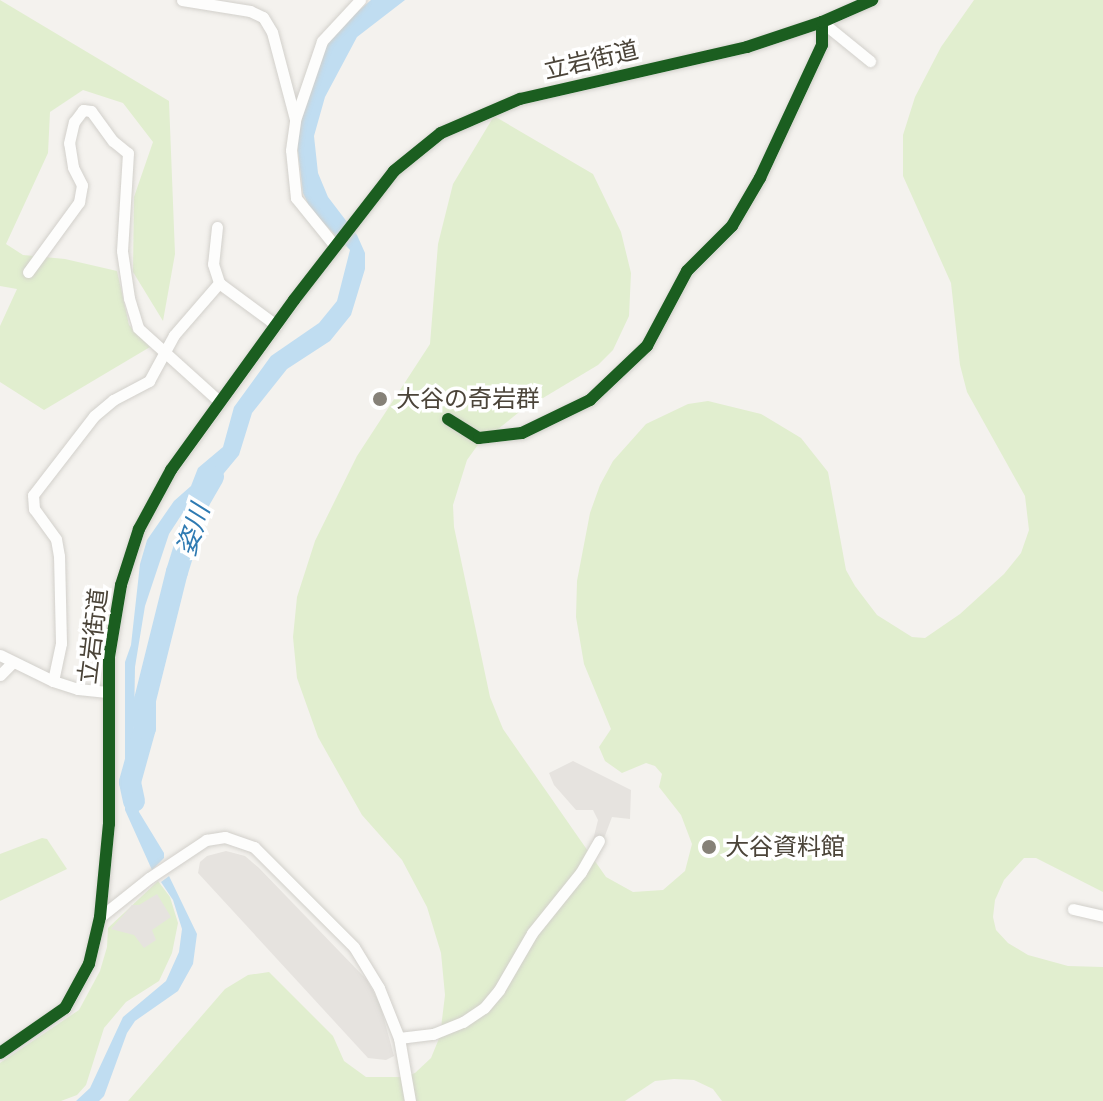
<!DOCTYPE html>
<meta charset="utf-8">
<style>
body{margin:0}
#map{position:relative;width:1103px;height:1101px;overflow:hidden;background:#f4f2ee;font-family:"PT Sans","Noto Sans JP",sans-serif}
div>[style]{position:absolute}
.green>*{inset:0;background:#e1eecf}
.parking>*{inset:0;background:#e6e3df}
.water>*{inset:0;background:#c0ddf1}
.river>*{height:22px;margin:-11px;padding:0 11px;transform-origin:11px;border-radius:11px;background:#c0ddf1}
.roads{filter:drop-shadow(0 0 2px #d2d0cb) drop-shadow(0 0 2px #d2d0cb)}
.minor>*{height:11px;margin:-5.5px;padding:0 5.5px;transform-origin:5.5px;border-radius:5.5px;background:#fdfdfc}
.cycleway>*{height:12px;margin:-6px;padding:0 6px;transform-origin:6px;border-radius:6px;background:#1b5e20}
.dots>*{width:22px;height:22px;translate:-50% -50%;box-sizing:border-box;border:4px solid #fff;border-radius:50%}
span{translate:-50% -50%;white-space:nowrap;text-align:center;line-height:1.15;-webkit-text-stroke:7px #fff;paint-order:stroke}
.street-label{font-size:24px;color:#4b4439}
.poi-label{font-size:24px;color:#4b4439}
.left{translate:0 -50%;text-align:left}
.water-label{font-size:26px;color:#2e7ab2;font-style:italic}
</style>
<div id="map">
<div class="green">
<div style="clip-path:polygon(0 0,169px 101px,175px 254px,163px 321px,133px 272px,134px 197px,153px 142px,123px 103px,83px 90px,50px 112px,48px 153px,6px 244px,23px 255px,65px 259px,117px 271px,129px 325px,150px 347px,44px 410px,0 382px,0 326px,17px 289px,0 286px)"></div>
<div style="clip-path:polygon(974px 0,1103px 0,1103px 892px,1036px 858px,1024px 858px,1004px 880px,995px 900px,993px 917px,996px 930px,1008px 943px,1028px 955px,1068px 966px,1103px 967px,1103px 1101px,722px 1101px,713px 1089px,694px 1080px,674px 1079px,655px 1081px,625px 1101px,128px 1101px,225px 989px,248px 975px,269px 972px,333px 1036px,344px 1061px,366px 1077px,403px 1077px,415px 1073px,431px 1058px,440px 1036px,445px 995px,441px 953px,427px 907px,402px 860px,362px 815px,318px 737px,297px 678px,293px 637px,297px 597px,315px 541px,357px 456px,430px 344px,438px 244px,453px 184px,494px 116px,593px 174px,621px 232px,631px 273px,629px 316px,613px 350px,598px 365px,518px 413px,477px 446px,467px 460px,453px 505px,454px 527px,490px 697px,503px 729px,606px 877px,633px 892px,663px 890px,685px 871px,692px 844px,681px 815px,659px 787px,662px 774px,655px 766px,646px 763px,622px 773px,605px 761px,599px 747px,611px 729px,584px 664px,576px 617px,577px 581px,590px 513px,600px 485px,613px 461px,646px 424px,688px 404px,708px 401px,761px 414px,801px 438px,828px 472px,846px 570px,855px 586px,877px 615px,912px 637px,925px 638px,960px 614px,1004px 574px,1021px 553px,1029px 530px,1025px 496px,967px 392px,960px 365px,951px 283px,903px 176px,903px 135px,915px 97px,941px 47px)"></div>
<div style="clip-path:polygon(42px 838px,47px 839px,67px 869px,0 901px,0 854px)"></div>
<div style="clip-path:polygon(158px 881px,170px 897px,178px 923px,172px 953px,159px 981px,126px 1002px,104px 1028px,86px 1085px,77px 1095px,61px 1101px,0 1101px,0 1063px,79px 1010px,100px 971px,107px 947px,108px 928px)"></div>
</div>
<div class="parking">
<div style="clip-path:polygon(573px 761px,631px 790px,630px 819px,612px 817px,603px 841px,593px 840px,598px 820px,593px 810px,576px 810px,554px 785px,549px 773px)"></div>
<div style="clip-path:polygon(226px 851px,245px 856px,259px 868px,367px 980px,380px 1004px,394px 1056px,386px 1060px,368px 1058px,198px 873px,200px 862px,207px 856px)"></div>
<div style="clip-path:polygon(157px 894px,171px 917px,152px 930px,156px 940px,144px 948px,134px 935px,111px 929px,132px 905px,139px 905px)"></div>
</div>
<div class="water">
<div style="clip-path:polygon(371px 0,405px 0,357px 37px,325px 97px,314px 136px,318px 173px,328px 197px,357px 235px,365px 253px,365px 269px,351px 315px,330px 341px,287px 369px,252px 413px,239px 455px,205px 496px,182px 514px,169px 534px,145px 606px,135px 667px,133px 782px,139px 812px,164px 853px,164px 858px,152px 870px,125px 810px,125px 662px,131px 645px,140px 564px,147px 540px,174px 501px,191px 486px,198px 468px,223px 447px,234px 407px,271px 356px,319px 323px,337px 301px,350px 250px,311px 210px,303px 193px,297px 142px,305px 101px,322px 52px,338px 29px)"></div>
<div style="clip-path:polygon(169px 876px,197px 934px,193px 964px,178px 991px,135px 1021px,127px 1033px,104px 1096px,99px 1101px,76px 1101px,90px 1088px,123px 1017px,166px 981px,179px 952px,182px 929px,173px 900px,161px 882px)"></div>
</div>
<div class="river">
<div style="left:134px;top:801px;width:19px;rotate:-102deg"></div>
<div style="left:130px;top:782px;width:56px;rotate:-74.5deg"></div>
<div style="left:145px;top:728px;width:28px;rotate:-90deg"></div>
<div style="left:145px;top:700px;width:132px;rotate:-76deg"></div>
<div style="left:177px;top:572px;width:74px;rotate:-72.8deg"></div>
<div style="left:199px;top:501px;width:28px;rotate:-60deg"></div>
</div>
<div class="roads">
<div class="minor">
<div style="left:182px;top:0;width:69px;rotate:9.2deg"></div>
<div style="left:250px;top:11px;width:14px;rotate:25deg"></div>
<div style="left:263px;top:17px;width:17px;rotate:59deg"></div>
<div style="left:272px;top:32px;width:90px;rotate:75.2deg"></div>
<div style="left:822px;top:22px;width:62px;rotate:39.1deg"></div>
<div style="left:217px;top:227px;width:37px;rotate:96deg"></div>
<div style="left:213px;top:264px;width:20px;rotate:72deg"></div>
<div style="left:219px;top:283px;width:71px;rotate:36.4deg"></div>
<div style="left:335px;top:246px;width:62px;rotate:-129.1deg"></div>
<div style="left:296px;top:198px;width:48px;rotate:-95.9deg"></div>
<div style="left:291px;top:150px;width:30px;rotate:-82deg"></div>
<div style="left:295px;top:120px;width:83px;rotate:-71.1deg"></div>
<div style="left:322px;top:41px;width:56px;rotate:-47.2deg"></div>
<div style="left:28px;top:272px;width:87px;rotate:-53.9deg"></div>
<div style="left:79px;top:202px;width:17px;rotate:-80deg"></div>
<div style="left:82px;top:185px;width:20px;rotate:-117deg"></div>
<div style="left:73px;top:167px;width:24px;rotate:-99deg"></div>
<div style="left:69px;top:143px;width:22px;rotate:-77deg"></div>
<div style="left:74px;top:122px;width:15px;rotate:-53deg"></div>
<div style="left:83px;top:110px;width:8px;rotate:7deg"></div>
<div style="left:91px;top:111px;width:37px;rotate:54deg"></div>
<div style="left:113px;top:141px;width:19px;rotate:39deg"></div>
<div style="left:128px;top:153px;width:98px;rotate:93.5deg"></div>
<div style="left:122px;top:251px;width:48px;rotate:81.5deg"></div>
<div style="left:129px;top:298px;width:31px;rotate:73deg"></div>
<div style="left:138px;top:328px;width:110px;rotate:42.1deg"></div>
<div style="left:448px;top:419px;width:36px;rotate:32deg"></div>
<div style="left:479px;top:438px;width:43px;rotate:-6.6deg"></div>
<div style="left:522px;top:433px;width:76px;rotate:-25.9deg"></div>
<div style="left:590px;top:400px;width:79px;rotate:-43.5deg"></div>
<div style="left:647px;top:346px;width:85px;rotate:-61.9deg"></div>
<div style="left:687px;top:271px;width:64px;rotate:-45deg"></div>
<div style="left:732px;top:226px;width:56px;rotate:-59.7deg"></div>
<div style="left:760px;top:178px;width:147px;rotate:-65deg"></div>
<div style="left:822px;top:45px;width:23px;rotate:-90deg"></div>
<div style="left:0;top:655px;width:59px;rotate:26.1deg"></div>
<div style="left:53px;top:681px;width:26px;rotate:18deg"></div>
<div style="left:78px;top:689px;width:29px;rotate:6deg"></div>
<div style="left:0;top:675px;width:17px;rotate:-45deg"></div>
<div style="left:53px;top:681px;width:39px;rotate:-78deg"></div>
<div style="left:61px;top:643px;width:87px;rotate:-91.3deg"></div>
<div style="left:59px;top:556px;width:17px;rotate:-100deg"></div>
<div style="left:56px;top:539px;width:37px;rotate:-126deg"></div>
<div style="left:34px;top:509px;width:14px;rotate:-94deg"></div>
<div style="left:33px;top:495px;width:100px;rotate:-52.3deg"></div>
<div style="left:94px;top:416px;width:25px;rotate:-40deg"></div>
<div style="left:113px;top:400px;width:41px;rotate:-27.8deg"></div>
<div style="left:149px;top:381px;width:52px;rotate:-61.5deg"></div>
<div style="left:174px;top:335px;width:69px;rotate:-49.1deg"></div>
<div style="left:1073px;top:909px;width:31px;rotate:13deg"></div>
<div style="left:100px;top:917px;width:63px;rotate:-38.5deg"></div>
<div style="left:149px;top:878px;width:69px;rotate:-33.7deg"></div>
<div style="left:206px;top:840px;width:19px;rotate:-9deg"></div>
<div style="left:225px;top:837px;width:31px;rotate:19deg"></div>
<div style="left:254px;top:847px;width:141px;rotate:45deg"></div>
<div style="left:354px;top:947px;width:48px;rotate:58.6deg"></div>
<div style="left:379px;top:988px;width:54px;rotate:68.2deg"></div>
<div style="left:399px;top:1038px;width:64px;rotate:80.1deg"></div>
<div style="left:399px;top:1038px;width:34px;rotate:-7deg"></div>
<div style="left:433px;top:1034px;width:32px;rotate:-22deg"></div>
<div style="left:463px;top:1022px;width:25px;rotate:-34deg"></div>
<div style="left:484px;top:1008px;width:23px;rotate:-50deg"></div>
<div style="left:499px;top:990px;width:66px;rotate:-59.9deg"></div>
<div style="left:532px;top:933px;width:78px;rotate:-51.2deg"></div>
<div style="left:581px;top:872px;width:36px;rotate:-60deg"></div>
<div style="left:0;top:1053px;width:79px;rotate:-34.7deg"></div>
<div style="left:65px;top:1008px;width:50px;rotate:-61.4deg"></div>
<div style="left:89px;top:964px;width:48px;rotate:-76.8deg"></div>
<div style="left:100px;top:917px;width:93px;rotate:-84.5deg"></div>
<div style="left:109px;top:824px;width:167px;rotate:-90deg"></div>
<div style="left:109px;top:657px;width:73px;rotate:-80.5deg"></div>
<div style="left:121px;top:585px;width:59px;rotate:-72.2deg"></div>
<div style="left:139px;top:529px;width:67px;rotate:-61.5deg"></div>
<div style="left:171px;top:470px;width:210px;rotate:-54.1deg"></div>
<div style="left:294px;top:300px;width:163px;rotate:-52.2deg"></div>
<div style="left:394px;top:171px;width:60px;rotate:-39deg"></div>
<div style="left:441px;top:133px;width:86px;rotate:-23.3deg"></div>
<div style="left:520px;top:99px;width:233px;rotate:-12.9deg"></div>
<div style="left:747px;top:47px;width:79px;rotate:-18.4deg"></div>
<div style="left:822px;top:22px;width:55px;rotate:-23.7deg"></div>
</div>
</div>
<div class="cycleway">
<div style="left:448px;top:419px;width:36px;rotate:32deg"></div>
<div style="left:479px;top:438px;width:43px;rotate:-6.6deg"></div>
<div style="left:522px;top:433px;width:76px;rotate:-25.9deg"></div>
<div style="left:590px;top:400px;width:79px;rotate:-43.5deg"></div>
<div style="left:647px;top:346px;width:85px;rotate:-61.9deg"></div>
<div style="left:687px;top:271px;width:64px;rotate:-45deg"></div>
<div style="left:732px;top:226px;width:56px;rotate:-59.7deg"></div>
<div style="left:760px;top:178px;width:147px;rotate:-65deg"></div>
<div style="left:822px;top:45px;width:23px;rotate:-90deg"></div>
<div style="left:0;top:1053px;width:79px;rotate:-34.7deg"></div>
<div style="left:65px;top:1008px;width:50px;rotate:-61.4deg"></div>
<div style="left:89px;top:964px;width:48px;rotate:-76.8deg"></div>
<div style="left:100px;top:917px;width:93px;rotate:-84.5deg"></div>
<div style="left:109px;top:824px;width:167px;rotate:-90deg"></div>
<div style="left:109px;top:657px;width:73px;rotate:-80.5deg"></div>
<div style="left:121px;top:585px;width:59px;rotate:-72.2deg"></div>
<div style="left:139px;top:529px;width:67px;rotate:-61.5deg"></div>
<div style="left:171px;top:470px;width:210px;rotate:-54.1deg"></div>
<div style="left:294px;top:300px;width:163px;rotate:-52.2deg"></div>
<div style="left:394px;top:171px;width:60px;rotate:-39deg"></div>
<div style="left:441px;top:133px;width:86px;rotate:-23.3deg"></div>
<div style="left:520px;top:99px;width:233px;rotate:-12.9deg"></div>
<div style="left:747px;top:47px;width:79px;rotate:-18.4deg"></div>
<div style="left:822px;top:22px;width:55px;rotate:-23.7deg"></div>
</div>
<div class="dots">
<div style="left:380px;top:399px;background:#868178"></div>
<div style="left:709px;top:847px;background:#868178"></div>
</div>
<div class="street-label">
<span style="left:591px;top:60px;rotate:-13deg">立岩街道</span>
<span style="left:93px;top:636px;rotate:-83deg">立岩街道</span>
</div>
<div class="poi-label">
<span class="left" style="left:396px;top:399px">大谷の奇岩群</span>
<span class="left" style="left:725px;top:847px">大谷資料館</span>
</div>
<div class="water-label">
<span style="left:193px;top:530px;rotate:-72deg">姿川</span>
</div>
</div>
